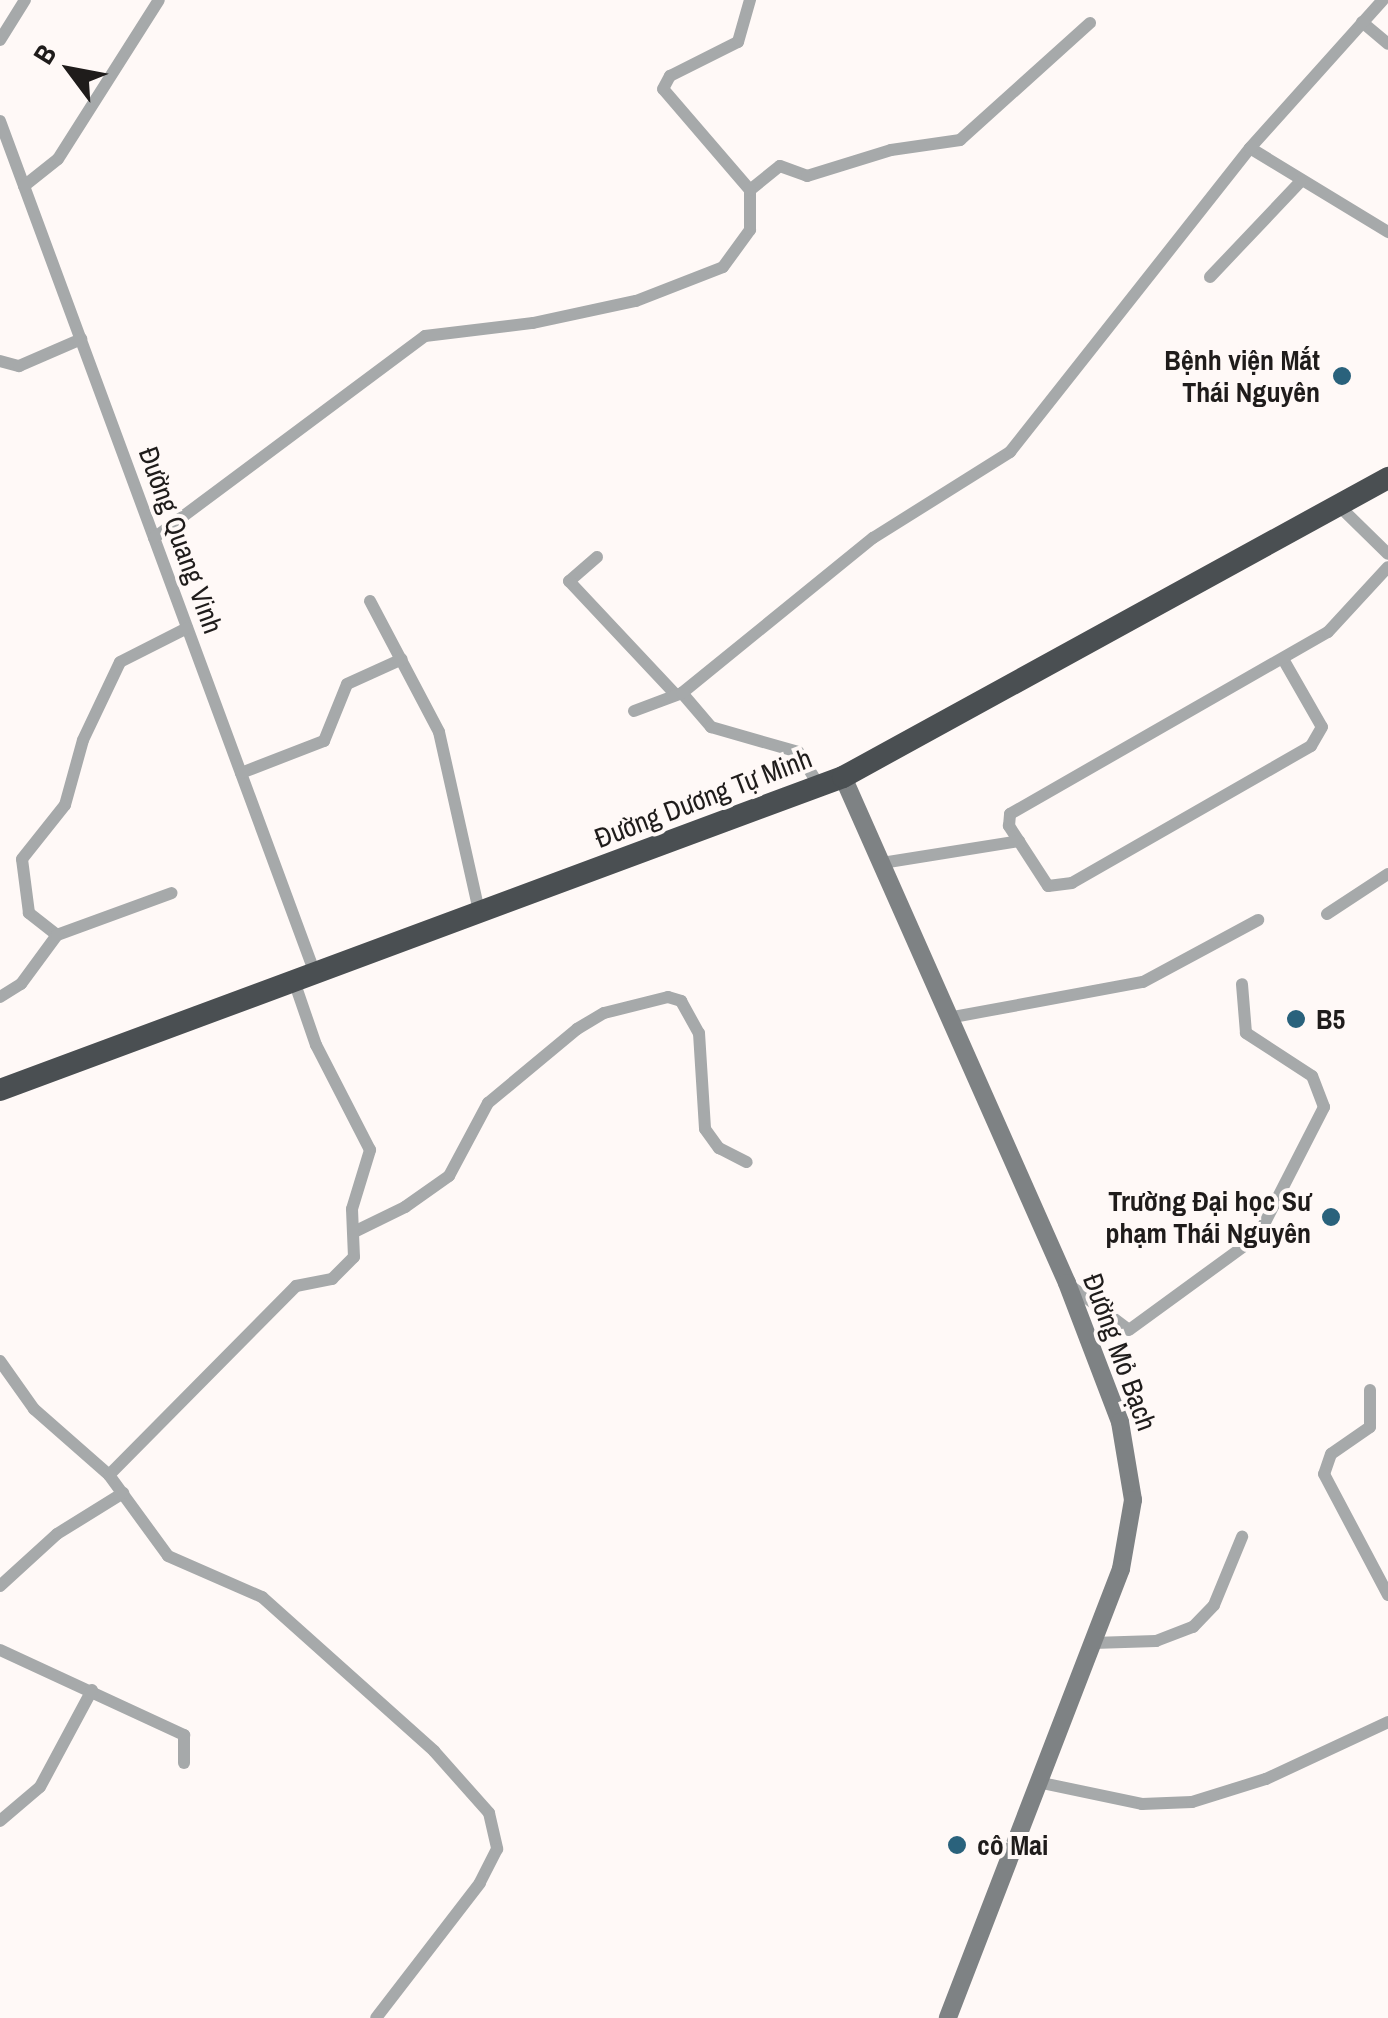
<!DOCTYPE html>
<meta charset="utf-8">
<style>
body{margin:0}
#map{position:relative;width:1388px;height:2018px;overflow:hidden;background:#fff9f7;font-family:"Archivo Narrow",sans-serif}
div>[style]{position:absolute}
.street>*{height:12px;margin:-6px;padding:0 6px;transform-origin:6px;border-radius:6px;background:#a6a9aa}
.secondary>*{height:18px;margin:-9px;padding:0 9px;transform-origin:9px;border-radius:9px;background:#7e8284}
.highway>*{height:22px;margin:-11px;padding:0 11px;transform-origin:11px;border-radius:11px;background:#4a4f52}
.dots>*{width:28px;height:28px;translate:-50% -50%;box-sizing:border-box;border:5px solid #fff9f7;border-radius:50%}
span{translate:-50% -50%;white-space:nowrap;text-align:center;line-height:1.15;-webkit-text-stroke:8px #fff9f7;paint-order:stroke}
.poi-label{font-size:28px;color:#1f1c1b;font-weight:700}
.right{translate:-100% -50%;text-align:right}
.left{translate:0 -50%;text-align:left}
.street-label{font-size:28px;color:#1f1c1b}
.north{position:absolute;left:20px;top:20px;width:100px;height:100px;-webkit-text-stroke:8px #fff9f7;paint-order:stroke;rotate:302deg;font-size:28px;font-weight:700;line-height:40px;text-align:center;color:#1f1c1b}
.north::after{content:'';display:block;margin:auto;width:35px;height:45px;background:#1f1c1b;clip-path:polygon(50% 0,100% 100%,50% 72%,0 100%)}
</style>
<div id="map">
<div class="street">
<div style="left:1362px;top:22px;width:34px;rotate:40deg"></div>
<div style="left:0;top:40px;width:47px;rotate:-58deg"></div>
<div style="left:0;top:121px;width:912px;rotate:69.72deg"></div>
<div style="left:1250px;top:148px;width:162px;rotate:31.3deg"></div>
<div style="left:24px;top:186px;width:43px;rotate:-38.5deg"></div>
<div style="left:58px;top:159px;width:188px;rotate:-57.6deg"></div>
<div style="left:750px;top:190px;width:38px;rotate:-39deg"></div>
<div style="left:780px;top:166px;width:29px;rotate:20deg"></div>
<div style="left:807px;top:176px;width:88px;rotate:-17.2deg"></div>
<div style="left:891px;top:150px;width:70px;rotate:-8.2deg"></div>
<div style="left:960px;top:140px;width:175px;rotate:-42deg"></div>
<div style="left:1210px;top:277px;width:131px;rotate:-46.5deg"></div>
<div style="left:0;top:361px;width:20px;rotate:15deg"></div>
<div style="left:19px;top:366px;width:68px;rotate:-23.5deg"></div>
<div style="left:1337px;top:504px;width:71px;rotate:44.4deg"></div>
<div style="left:154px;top:538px;width:338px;rotate:-36.7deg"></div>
<div style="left:425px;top:336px;width:109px;rotate:-6.9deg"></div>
<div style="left:533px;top:323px;width:105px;rotate:-12.1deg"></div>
<div style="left:636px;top:301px;width:93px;rotate:-21.3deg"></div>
<div style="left:723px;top:267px;width:46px;rotate:-53.9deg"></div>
<div style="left:750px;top:230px;width:40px;rotate:-90deg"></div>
<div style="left:750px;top:190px;width:133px;rotate:-130.7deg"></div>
<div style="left:663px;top:89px;width:15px;rotate:-62deg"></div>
<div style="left:670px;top:76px;width:76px;rotate:-26.6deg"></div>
<div style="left:738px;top:42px;width:44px;rotate:-74.1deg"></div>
<div style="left:597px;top:557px;width:37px;rotate:139deg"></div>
<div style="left:569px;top:581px;width:155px;rotate:46.8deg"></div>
<div style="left:370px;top:601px;width:148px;rotate:62.2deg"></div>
<div style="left:439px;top:732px;width:188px;rotate:77.4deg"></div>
<div style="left:1283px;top:659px;width:78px;rotate:60.2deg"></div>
<div style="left:1322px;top:727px;width:22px;rotate:120deg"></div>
<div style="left:1311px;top:746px;width:275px;rotate:150.2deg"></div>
<div style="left:1072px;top:883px;width:24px;rotate:173deg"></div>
<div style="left:1048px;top:886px;width:72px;rotate:-123deg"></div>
<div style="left:1009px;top:826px;width:12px;rotate:-85deg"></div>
<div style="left:1010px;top:814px;width:366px;rotate:-29.8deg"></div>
<div style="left:1328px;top:632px;width:88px;rotate:-47.3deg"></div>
<div style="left:682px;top:693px;width:45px;rotate:49.5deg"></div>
<div style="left:711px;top:727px;width:91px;rotate:16deg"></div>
<div style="left:798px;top:752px;width:41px;rotate:57.8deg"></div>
<div style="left:634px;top:711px;width:51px;rotate:-20.6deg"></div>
<div style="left:682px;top:693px;width:246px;rotate:-39.1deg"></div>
<div style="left:873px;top:538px;width:162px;rotate:-32.1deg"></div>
<div style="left:1010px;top:452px;width:387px;rotate:-51.7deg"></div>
<div style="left:1250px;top:148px;width:199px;rotate:-48.1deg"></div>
<div style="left:241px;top:773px;width:89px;rotate:-21.1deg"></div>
<div style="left:324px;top:741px;width:61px;rotate:-68deg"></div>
<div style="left:347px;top:684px;width:60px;rotate:-24.4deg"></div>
<div style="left:882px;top:863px;width:139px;rotate:-9.1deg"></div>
<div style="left:1327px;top:914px;width:73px;rotate:-33.3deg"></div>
<div style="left:57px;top:935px;width:36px;rotate:-142deg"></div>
<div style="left:29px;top:913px;width:54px;rotate:-97.4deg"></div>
<div style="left:22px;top:859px;width:69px;rotate:-51.5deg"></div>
<div style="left:65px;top:805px;width:67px;rotate:-74.5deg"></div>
<div style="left:83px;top:740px;width:86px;rotate:-64.6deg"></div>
<div style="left:120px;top:662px;width:75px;rotate:-26.9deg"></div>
<div style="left:0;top:997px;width:25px;rotate:-32deg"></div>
<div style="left:21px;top:984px;width:61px;rotate:-53.7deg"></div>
<div style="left:57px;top:935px;width:122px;rotate:-20.1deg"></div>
<div style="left:948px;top:1018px;width:198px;rotate:-10.5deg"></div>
<div style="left:1143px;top:982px;width:131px;rotate:-28.3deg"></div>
<div style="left:356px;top:1231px;width:55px;rotate:-26.1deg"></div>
<div style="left:405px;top:1207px;width:54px;rotate:-35.2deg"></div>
<div style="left:449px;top:1176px;width:83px;rotate:-61.9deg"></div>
<div style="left:488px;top:1103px;width:116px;rotate:-39.7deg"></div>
<div style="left:577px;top:1029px;width:31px;rotate:-31deg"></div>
<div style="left:604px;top:1013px;width:66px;rotate:-14deg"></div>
<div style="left:668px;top:997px;width:14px;rotate:17deg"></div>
<div style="left:681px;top:1001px;width:37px;rotate:61deg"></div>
<div style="left:699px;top:1033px;width:96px;rotate:86.4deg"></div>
<div style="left:705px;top:1129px;width:24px;rotate:54deg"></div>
<div style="left:719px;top:1148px;width:31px;rotate:27deg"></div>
<div style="left:1068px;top:1284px;width:76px;rotate:37deg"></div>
<div style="left:1129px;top:1330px;width:160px;rotate:-36.1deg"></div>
<div style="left:1258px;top:1236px;width:145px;rotate:-62.9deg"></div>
<div style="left:1324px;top:1107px;width:33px;rotate:-111deg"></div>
<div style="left:1312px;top:1076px;width:79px;rotate:-146.9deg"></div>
<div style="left:1246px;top:1033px;width:49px;rotate:-94.7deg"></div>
<div style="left:0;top:1361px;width:59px;rotate:54.7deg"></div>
<div style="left:34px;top:1409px;width:100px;rotate:41.3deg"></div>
<div style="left:109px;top:1475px;width:100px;rotate:53.9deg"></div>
<div style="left:168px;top:1556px;width:103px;rotate:23.6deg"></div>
<div style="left:262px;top:1597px;width:231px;rotate:41.8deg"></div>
<div style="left:434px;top:1751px;width:83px;rotate:48.4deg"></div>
<div style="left:489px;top:1813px;width:37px;rotate:77deg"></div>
<div style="left:497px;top:1849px;width:38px;rotate:117deg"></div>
<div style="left:480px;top:1883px;width:170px;rotate:127.6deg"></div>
<div style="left:1370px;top:1390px;width:37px;rotate:90deg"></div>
<div style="left:1370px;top:1427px;width:47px;rotate:145.3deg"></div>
<div style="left:1331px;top:1454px;width:21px;rotate:109deg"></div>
<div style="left:1324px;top:1474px;width:137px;rotate:62.1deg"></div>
<div style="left:109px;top:1475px;width:266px;rotate:-45.3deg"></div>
<div style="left:296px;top:1286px;width:37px;rotate:-11deg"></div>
<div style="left:332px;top:1279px;width:31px;rotate:-45deg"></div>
<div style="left:354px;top:1257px;width:48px;rotate:-92.4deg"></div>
<div style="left:352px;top:1209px;width:62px;rotate:-73deg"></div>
<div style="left:370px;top:1150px;width:118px;rotate:-117.2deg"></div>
<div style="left:316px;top:1045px;width:65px;rotate:-109deg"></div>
<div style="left:0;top:1586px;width:77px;rotate:-42.4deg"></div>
<div style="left:57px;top:1534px;width:78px;rotate:-31.8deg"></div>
<div style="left:1093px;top:1643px;width:63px;rotate:-1.8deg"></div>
<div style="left:1156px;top:1641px;width:40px;rotate:-21deg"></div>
<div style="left:1193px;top:1627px;width:30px;rotate:-46deg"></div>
<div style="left:1214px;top:1605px;width:74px;rotate:-67.6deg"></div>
<div style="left:0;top:1650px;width:203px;rotate:24.8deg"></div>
<div style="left:184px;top:1735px;width:28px;rotate:90deg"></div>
<div style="left:1037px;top:1782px;width:107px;rotate:11.8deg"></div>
<div style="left:1142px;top:1804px;width:50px;rotate:-2.3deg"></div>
<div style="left:1192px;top:1802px;width:77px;rotate:-17.3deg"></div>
<div style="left:1266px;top:1779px;width:135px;rotate:-25deg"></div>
<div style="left:0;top:1821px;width:52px;rotate:-40.4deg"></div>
<div style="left:40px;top:1787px;width:110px;rotate:-61.8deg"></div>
</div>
<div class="secondary">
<div style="left:843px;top:777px;width:553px;rotate:66.12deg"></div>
<div style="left:1067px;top:1283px;width:149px;rotate:69.1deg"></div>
<div style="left:1120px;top:1422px;width:79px;rotate:80.5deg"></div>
<div style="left:1133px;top:1500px;width:70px;rotate:99.9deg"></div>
<div style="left:1121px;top:1569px;width:481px;rotate:111.1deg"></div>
</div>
<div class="highway">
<div style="left:0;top:1090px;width:899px;rotate:-20.37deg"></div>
<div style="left:843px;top:777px;width:622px;rotate:-28.75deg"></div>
</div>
<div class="dots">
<div style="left:1342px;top:376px;background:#2a627c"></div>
<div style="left:1296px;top:1019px;background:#2a627c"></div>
<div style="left:1331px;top:1217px;background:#2a627c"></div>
<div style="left:957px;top:1845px;background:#2a627c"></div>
</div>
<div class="poi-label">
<span class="right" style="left:1320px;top:376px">Bệnh viện Mắt<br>Thái Nguyên</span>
<span class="left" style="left:1316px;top:1019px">B5</span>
<span class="right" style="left:1311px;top:1217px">Trường Đại học Sư<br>phạm Thái Nguyên</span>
<span class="left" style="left:977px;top:1845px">cô Mai</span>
</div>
<div class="street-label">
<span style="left:181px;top:540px;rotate:70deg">Đường Quang Vinh</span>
<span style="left:703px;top:798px;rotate:-21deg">Đường Dương Tự Minh</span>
<span style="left:1120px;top:1352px;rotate:70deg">Đường Mỏ Bạch</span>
</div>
<div class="north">B</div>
</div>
